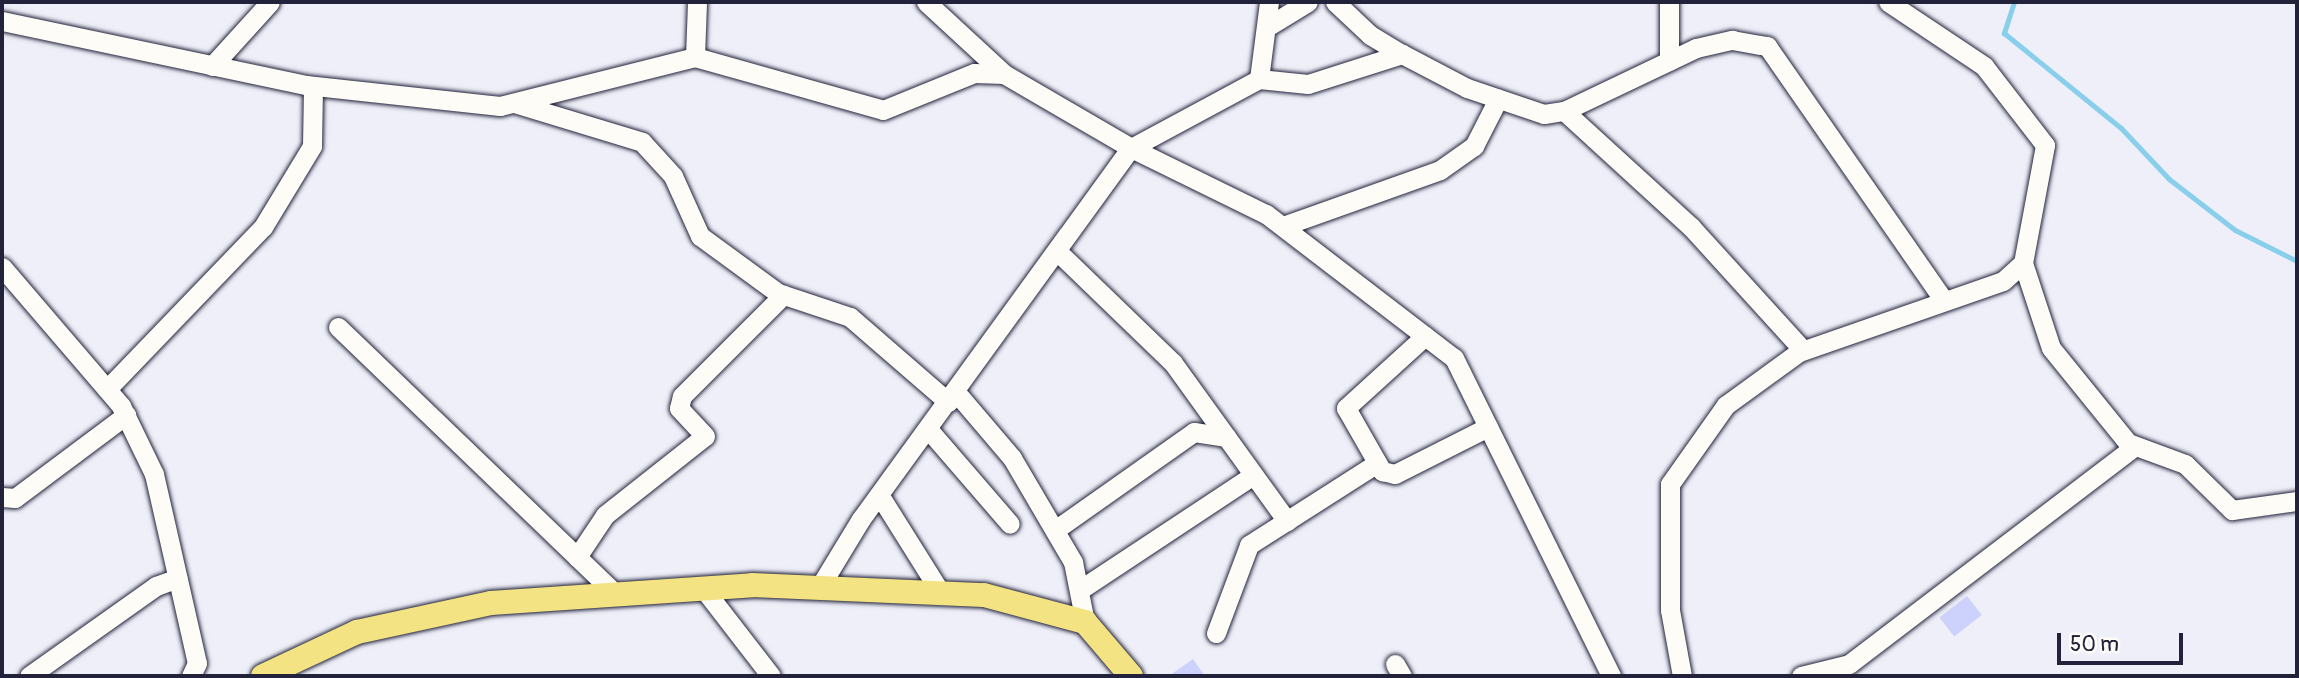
<!DOCTYPE html>
<style>
body{margin:0}
#map{position:relative;width:2299px;height:678px;overflow:hidden;background:#eeeff8;font-family:Pangolin,sans-serif}
div>[style]{position:absolute}
.stream>*{height:5px;margin:-2.5px;padding:0 2.5px;transform-origin:2.5px;border-radius:2.5px;background:#89ceea}
.building>*{inset:0;background:#ccd2fb;transform-origin:0 0}
.roads{filter:drop-shadow(0 0 2px #22223b) drop-shadow(0 0 2px #22223b)}
.minor>*{height:19px;margin:-9.5px;padding:0 9.5px;transform-origin:9.5px;border-radius:9.5px;background:#fdfcf7}
.major>*{height:24px;margin:-12px;padding:0 12px;transform-origin:12px;border-radius:12px;background:#f4e382}
span{translate:-50% -50%;white-space:nowrap;text-align:center;line-height:1.15;-webkit-text-stroke:5px #fdfcf7;paint-order:stroke}
.frame{position:absolute;inset:0;border:4px solid #22223b;pointer-events:none}
.scale{position:absolute;left:2057px;top:633px;width:126px;height:32px;box-sizing:border-box;border:4px solid #22223b;border-top:0;padding-left:9px;font-size:21px;line-height:24px;white-space:nowrap;color:#22223b;-webkit-text-stroke:5px #fdfcf7;paint-order:stroke}
</style>
<div id="map">
<div class="stream">
<div style="left:2014px;top:2px;width:33px;rotate:108deg"></div>
<div style="left:2004px;top:33px;width:151px;rotate:39.1deg"></div>
<div style="left:2121px;top:128px;width:70px;rotate:46.7deg"></div>
<div style="left:2169px;top:179px;width:83px;rotate:37.7deg"></div>
<div style="left:2235px;top:230px;width:69px;rotate:26.6deg"></div>
</div>
<div class="building">
<div style="left:1967px;top:596px;width:24px;height:35px;rotate:52deg"></div>
<div style="clip-path:polygon(1193px 659px,1205px 676px,1169px 676px)"></div>
</div>
<div class="roads">
<div class="minor">
<div style="left:926px;top:2px;width:106px;rotate:42.7deg"></div>
<div style="left:1335px;top:2px;width:48px;rotate:43.3deg"></div>
<div style="left:1370px;top:35px;width:37px;rotate:31deg"></div>
<div style="left:1402px;top:54px;width:73px;rotate:27.6deg"></div>
<div style="left:1467px;top:88px;width:81px;rotate:18.7deg"></div>
<div style="left:1544px;top:114px;width:20px;rotate:-9deg"></div>
<div style="left:1564px;top:111px;width:146px;rotate:-25.5deg"></div>
<div style="left:1696px;top:48px;width:37px;rotate:-13deg"></div>
<div style="left:1732px;top:40px;width:36px;rotate:10deg"></div>
<div style="left:1767px;top:46px;width:310px;rotate:55.2deg"></div>
<div style="left:2px;top:21px;width:311px;rotate:11.9deg"></div>
<div style="left:306px;top:85px;width:195px;rotate:6.2deg"></div>
<div style="left:500px;top:106px;width:201px;rotate:-14.1deg"></div>
<div style="left:695px;top:57px;width:195px;rotate:15.7deg"></div>
<div style="left:883px;top:110px;width:98px;rotate:-22.1deg"></div>
<div style="left:974px;top:73px;width:30px;rotate:2deg"></div>
<div style="left:1004px;top:74px;width:147px;rotate:30.2deg"></div>
<div style="left:1131px;top:148px;width:150px;rotate:26.1deg"></div>
<div style="left:1266px;top:214px;width:237px;rotate:37.5deg"></div>
<div style="left:1454px;top:358px;width:355px;rotate:63.7deg"></div>
<div style="left:1270px;top:25px;width:44px;rotate:-31.2deg"></div>
<div style="left:695px;top:57px;width:55px;rotate:-87.9deg"></div>
<div style="left:1669px;top:61px;width:59px;rotate:-90deg"></div>
<div style="left:212px;top:66px;width:86px;rotate:-47.8deg"></div>
<div style="left:1259px;top:79px;width:49px;rotate:5.8deg"></div>
<div style="left:1308px;top:84px;width:99px;rotate:-17.7deg"></div>
<div style="left:514px;top:103px;width:134px;rotate:16.9deg"></div>
<div style="left:642px;top:142px;width:46px;rotate:47.6deg"></div>
<div style="left:673px;top:176px;width:66px;rotate:65.8deg"></div>
<div style="left:700px;top:236px;width:97px;rotate:36.2deg"></div>
<div style="left:778px;top:293px;width:76px;rotate:18.4deg"></div>
<div style="left:850px;top:317px;width:130px;rotate:40.9deg"></div>
<div style="left:1564px;top:111px;width:172px;rotate:42.4deg"></div>
<div style="left:1691px;top:227px;width:166px;rotate:47.7deg"></div>
<div style="left:1283px;top:226px;width:167px;rotate:-19.6deg"></div>
<div style="left:1440px;top:170px;width:42px;rotate:-35.2deg"></div>
<div style="left:1474px;top:146px;width:53px;rotate:-62.9deg"></div>
<div style="left:1057px;top:251px;width:161px;rotate:44deg"></div>
<div style="left:1173px;top:363px;width:195px;rotate:54.2deg"></div>
<div style="left:2023px;top:263px;width:89px;rotate:71.8deg"></div>
<div style="left:2051px;top:348px;width:122px;rotate:51deg"></div>
<div style="left:2128px;top:443px;width:61px;rotate:20.2deg"></div>
<div style="left:2185px;top:464px;width:66px;rotate:44.4deg"></div>
<div style="left:2232px;top:510px;width:66px;rotate:-7.9deg"></div>
<div style="left:2px;top:267px;width:183px;rotate:49.4deg"></div>
<div style="left:121px;top:406px;width:76px;rotate:64.1deg"></div>
<div style="left:154px;top:474px;width:194px;rotate:77.2deg"></div>
<div style="left:197px;top:663px;width:14px;rotate:115deg"></div>
<div style="left:338px;top:327px;width:385px;rotate:43.9deg"></div>
<div style="left:1425px;top:336px;width:107px;rotate:137.7deg"></div>
<div style="left:1346px;top:408px;width:73px;rotate:60.3deg"></div>
<div style="left:1382px;top:471px;width:13px;rotate:13deg"></div>
<div style="left:1395px;top:474px;width:104px;rotate:-26.8deg"></div>
<div style="left:107px;top:389px;width:225px;rotate:-46.1deg"></div>
<div style="left:263px;top:227px;width:95px;rotate:-58.8deg"></div>
<div style="left:312px;top:146px;width:60px;rotate:-89deg"></div>
<div style="left:955px;top:391px;width:88px;rotate:49.6deg"></div>
<div style="left:1012px;top:458px;width:121px;rotate:59.6deg"></div>
<div style="left:1073px;top:562px;width:61px;rotate:78.7deg"></div>
<div style="left:928px;top:429px;width:125px;rotate:49.2deg"></div>
<div style="left:880px;top:496px;width:111px;rotate:57.9deg"></div>
<div style="left:2px;top:497px;width:13px;rotate:4deg"></div>
<div style="left:15px;top:498px;width:139px;rotate:-36.8deg"></div>
<div style="left:1055px;top:530px;width:170px;rotate:-35.2deg"></div>
<div style="left:1194px;top:432px;width:33px;rotate:9deg"></div>
<div style="left:577px;top:557px;width:50px;rotate:-56.3deg"></div>
<div style="left:605px;top:515px;width:127px;rotate:-38.3deg"></div>
<div style="left:705px;top:436px;width:38px;rotate:-133deg"></div>
<div style="left:679px;top:408px;width:12px;rotate:-76deg"></div>
<div style="left:682px;top:396px;width:143px;rotate:-45deg"></div>
<div style="left:703px;top:588px;width:111px;rotate:52.3deg"></div>
<div style="left:819px;top:588px;width:81px;rotate:-58.7deg"></div>
<div style="left:861px;top:519px;width:459px;rotate:-54deg"></div>
<div style="left:1131px;top:148px;width:145px;rotate:-28.3deg"></div>
<div style="left:1259px;top:79px;width:78px;rotate:-82.6deg"></div>
<div style="left:1081px;top:589px;width:206px;rotate:-33.5deg"></div>
<div style="left:1216px;top:633px;width:94px;rotate:-69.4deg"></div>
<div style="left:1249px;top:545px;width:152px;rotate:-32.6deg"></div>
<div style="left:1395px;top:664px;width:14px;rotate:60deg"></div>
<div style="left:29px;top:676px;width:156px;rotate:-35.3deg"></div>
<div style="left:156px;top:586px;width:23px;rotate:-20deg"></div>
<div style="left:1682px;top:676px;width:67px;rotate:-100.3deg"></div>
<div style="left:1670px;top:610px;width:126px;rotate:-90deg"></div>
<div style="left:1670px;top:484px;width:97px;rotate:-54.7deg"></div>
<div style="left:1726px;top:405px;width:90px;rotate:-36deg"></div>
<div style="left:1799px;top:352px;width:216px;rotate:-19.2deg"></div>
<div style="left:2003px;top:281px;width:27px;rotate:-42deg"></div>
<div style="left:2023px;top:263px;width:120px;rotate:-79.4deg"></div>
<div style="left:2045px;top:145px;width:100px;rotate:-127.7deg"></div>
<div style="left:1984px;top:66px;width:115px;rotate:-146.3deg"></div>
<div style="left:1801px;top:676px;width:49px;rotate:-14deg"></div>
<div style="left:1849px;top:664px;width:358px;rotate:-37.3deg"></div>
</div>
<div class="major">
<div style="left:263px;top:676px;width:104px;rotate:-25.1deg"></div>
<div style="left:357px;top:632px;width:137px;rotate:-12.2deg"></div>
<div style="left:491px;top:603px;width:262px;rotate:-3.9deg"></div>
<div style="left:752px;top:585px;width:232px;rotate:2.5deg"></div>
<div style="left:984px;top:595px;width:105px;rotate:15deg"></div>
<div style="left:1085px;top:622px;width:71px;rotate:49.6deg"></div>
</div>
</div>
<div class="frame"></div>
<div class="scale">50 m</div>
</div>
